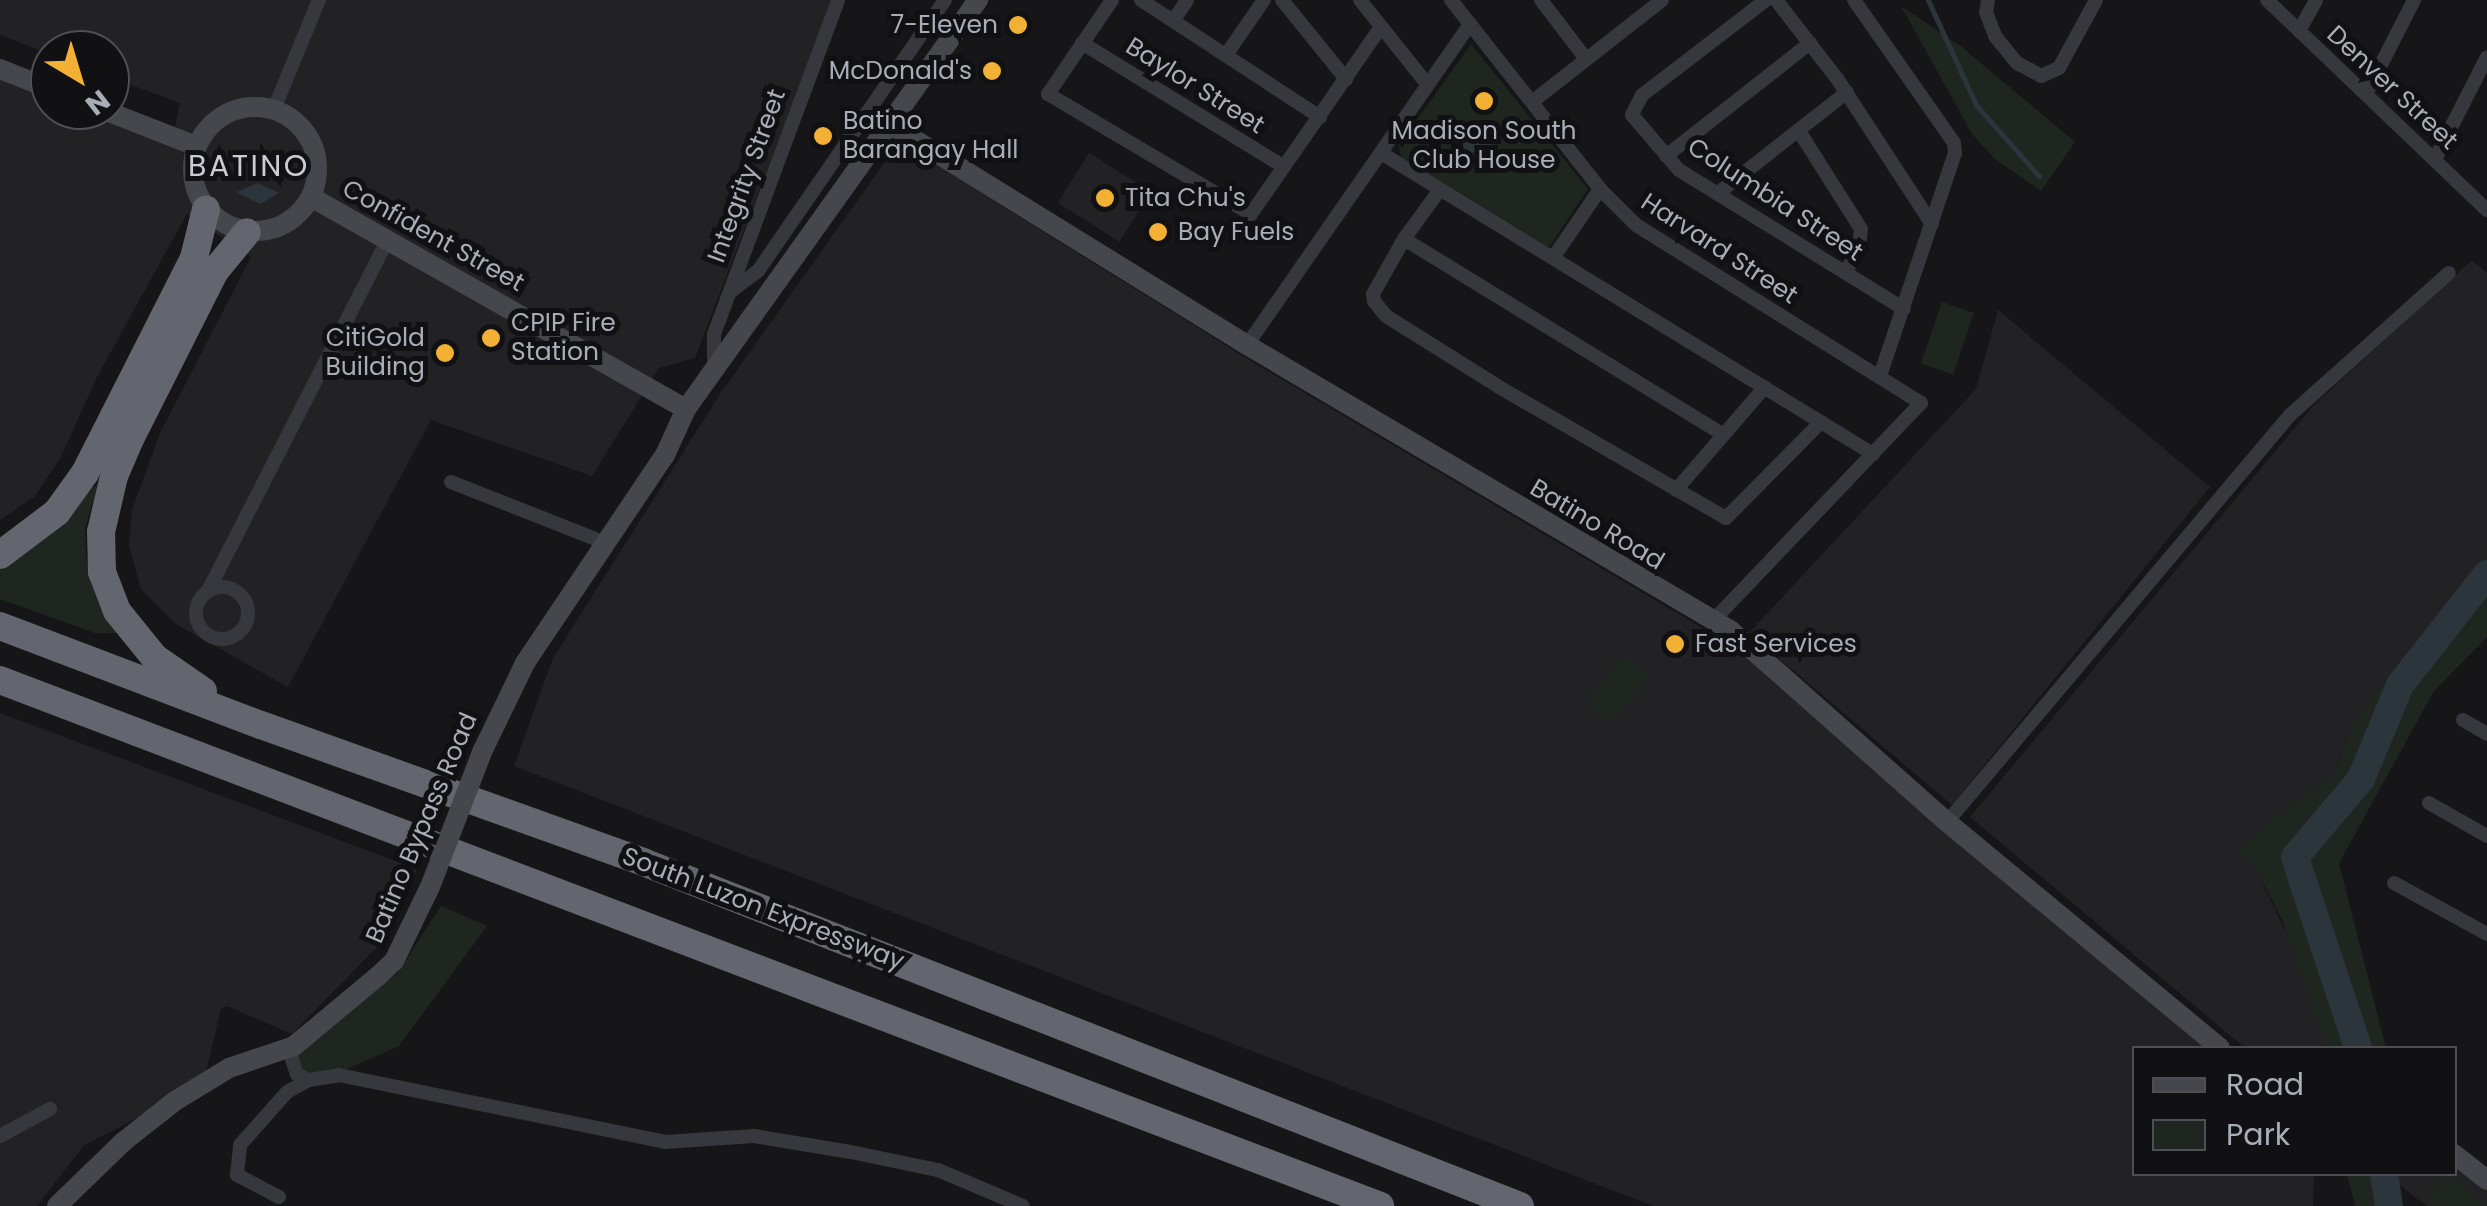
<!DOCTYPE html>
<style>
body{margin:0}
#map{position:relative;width:2487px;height:1206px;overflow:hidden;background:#161618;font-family:Poppins,sans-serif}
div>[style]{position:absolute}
.built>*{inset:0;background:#222225;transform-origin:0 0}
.green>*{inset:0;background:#1e261f;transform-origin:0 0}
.water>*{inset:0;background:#2c353c}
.stream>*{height:5px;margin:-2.5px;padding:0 2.5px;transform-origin:2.5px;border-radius:2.5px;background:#2c353c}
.river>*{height:28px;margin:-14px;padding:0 14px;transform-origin:14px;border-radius:14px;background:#2c353c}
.street>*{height:14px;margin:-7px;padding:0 7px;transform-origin:7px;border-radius:7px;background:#37383d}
.street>.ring{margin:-7px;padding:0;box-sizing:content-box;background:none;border:14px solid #37383d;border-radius:50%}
.secondary>*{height:20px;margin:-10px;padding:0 10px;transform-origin:10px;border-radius:10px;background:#45474d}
.secondary>.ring{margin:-10px;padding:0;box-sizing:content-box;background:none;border:20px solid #45474d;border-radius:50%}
.highway>*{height:28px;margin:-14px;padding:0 14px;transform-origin:14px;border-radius:14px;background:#63666e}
.secondary-bridge>*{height:20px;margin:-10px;padding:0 10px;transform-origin:10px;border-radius:10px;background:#45474d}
.dots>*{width:28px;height:28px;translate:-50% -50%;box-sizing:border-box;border:5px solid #111113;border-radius:50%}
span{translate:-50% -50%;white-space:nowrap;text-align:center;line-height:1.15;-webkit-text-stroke:10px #111113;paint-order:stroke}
.poi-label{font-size:25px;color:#a8adb8}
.right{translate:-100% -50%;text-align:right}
.left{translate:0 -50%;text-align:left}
.street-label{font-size:25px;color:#a8adb8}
.quarter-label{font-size:30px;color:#c9ccd4;letter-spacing:2.5px}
.legend{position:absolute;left:2132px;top:1046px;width:325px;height:130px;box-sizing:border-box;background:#111113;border:2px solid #4d4f55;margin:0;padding:12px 18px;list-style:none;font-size:30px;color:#a8adb8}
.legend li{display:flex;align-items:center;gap:20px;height:50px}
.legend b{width:50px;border:2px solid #4d4f55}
.north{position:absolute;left:30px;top:30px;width:100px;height:100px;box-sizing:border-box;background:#111113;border:2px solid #4d4f55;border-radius:50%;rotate:142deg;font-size:28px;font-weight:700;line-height:40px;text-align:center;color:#a8adb8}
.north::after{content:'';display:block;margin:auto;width:35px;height:45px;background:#f2b134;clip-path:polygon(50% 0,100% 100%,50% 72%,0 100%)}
</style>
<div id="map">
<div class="built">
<div style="clip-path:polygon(0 0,832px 0,695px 358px,659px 368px,592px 476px,431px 420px,288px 687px,176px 624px,141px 589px,129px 546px,132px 510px,160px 433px,251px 257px,187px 214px,97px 377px,60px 459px,35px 496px,0 520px,0 71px,50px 92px,50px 110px,95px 110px,172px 141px,180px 103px,110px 77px,110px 50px,50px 50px,50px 54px,0 35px)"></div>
<div style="clip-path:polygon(899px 142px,1256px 364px,1733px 646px,2209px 1048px,2134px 1048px,2134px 1174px,2314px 1174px,2313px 1206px,1653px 1206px,514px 766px,553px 658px,720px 394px)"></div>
<div style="left:1089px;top:153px;width:73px;height:59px;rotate:32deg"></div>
<div style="clip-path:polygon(2472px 260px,2487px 273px,2487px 555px,2355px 719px,2334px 774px,2267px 823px,2254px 865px,2297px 955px,2327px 1048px,2245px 1048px,1970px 817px,2313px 406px)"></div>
<div style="clip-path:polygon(1998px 310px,2210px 487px,1952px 805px,1749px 633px,1976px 389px)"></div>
<div style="clip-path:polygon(0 713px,417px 869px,386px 938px,292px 1034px,227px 1006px,221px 1009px,206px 1072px,157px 1108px,84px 1145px,37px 1206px,0 1206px)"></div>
<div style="clip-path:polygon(2455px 1161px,2487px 1186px,2487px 1206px,2427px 1206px,2385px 1174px,2454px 1174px)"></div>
</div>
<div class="green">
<div style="clip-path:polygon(1901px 6px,1963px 48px,2075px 142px,2041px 191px,1995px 159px,1972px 134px)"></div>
<div style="clip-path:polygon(1471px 44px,1588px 189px,1549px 247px,1401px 157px,1399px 145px)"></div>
<div style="left:1942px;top:302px;width:34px;height:65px;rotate:19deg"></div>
<div style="clip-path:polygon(98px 486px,85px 528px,86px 557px,93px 589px,118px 633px,95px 633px,0 599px,0 570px,37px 540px,87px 488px)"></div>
<div style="clip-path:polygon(2487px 555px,2487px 637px,2434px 691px,2339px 863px,2386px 1048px,2327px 1048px,2282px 920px,2254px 865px,2238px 851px,2267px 823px,2334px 774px,2355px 719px)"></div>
<div style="left:1624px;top:655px;width:33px;height:61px;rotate:39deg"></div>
<div style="clip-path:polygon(441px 906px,487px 926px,399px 1046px,297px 1091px,285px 1048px,397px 974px)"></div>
<div style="clip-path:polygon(2347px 1174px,2384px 1174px,2389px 1206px,2355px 1206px)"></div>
<div style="clip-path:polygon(2447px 1174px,2487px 1205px,2487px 1206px,2434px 1206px,2426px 1200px)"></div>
</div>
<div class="water">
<div style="clip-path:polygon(1487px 131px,1495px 136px,1493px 143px,1482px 153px,1467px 152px,1460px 141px,1465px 135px,1479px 138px)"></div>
<div style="clip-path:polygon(258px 183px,279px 193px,260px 204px,237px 192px)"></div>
</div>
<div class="stream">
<div style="left:1928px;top:0;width:115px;rotate:65.4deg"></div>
<div style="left:1976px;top:105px;width:95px;rotate:48.4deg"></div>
</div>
<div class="river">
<div style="left:2358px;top:1048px;width:201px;rotate:-108.3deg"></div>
<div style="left:2295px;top:857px;width:102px;rotate:-49.8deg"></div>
<div style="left:2361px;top:779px;width:102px;rotate:-67.5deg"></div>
<div style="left:2400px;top:685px;width:141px;rotate:-51.9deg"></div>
<div style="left:2384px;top:1174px;width:32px;rotate:81deg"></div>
</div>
<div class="street">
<div style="left:1112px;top:0;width:114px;rotate:124.2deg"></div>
<div style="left:1048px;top:94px;width:236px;rotate:30.6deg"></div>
<div style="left:1251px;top:214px;width:228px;rotate:-55.2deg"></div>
<div style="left:1141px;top:0;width:214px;rotate:33.2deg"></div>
<div style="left:1282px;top:0;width:102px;rotate:51deg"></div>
<div style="left:1360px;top:0;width:107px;rotate:51.4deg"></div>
<div style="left:1451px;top:0;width:241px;rotate:51.7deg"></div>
<div style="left:1600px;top:189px;width:51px;rotate:45deg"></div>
<div style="left:1636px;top:225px;width:336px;rotate:32deg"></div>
<div style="left:1921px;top:403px;width:301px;rotate:133.7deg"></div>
<div style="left:1541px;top:0;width:74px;rotate:52.7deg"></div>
<div style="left:1766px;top:0;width:156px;rotate:142.5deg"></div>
<div style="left:1642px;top:95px;width:22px;rotate:117deg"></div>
<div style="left:1632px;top:115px;width:72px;rotate:49.5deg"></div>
<div style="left:1679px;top:170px;width:264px;rotate:31.7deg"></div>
<div style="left:1776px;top:0;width:101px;rotate:52.2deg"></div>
<div style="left:1838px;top:80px;width:172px;rotate:56.9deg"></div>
<div style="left:1854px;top:0;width:174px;rotate:55deg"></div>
<div style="left:1954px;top:143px;width:10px;rotate:84deg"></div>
<div style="left:1955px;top:153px;width:235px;rotate:108.6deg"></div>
<div style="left:1988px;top:0;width:12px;rotate:99deg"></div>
<div style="left:1986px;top:12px;width:26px;rotate:69deg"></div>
<div style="left:1995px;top:36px;width:35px;rotate:51deg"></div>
<div style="left:2017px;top:63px;width:27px;rotate:28deg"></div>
<div style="left:2041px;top:76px;width:20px;rotate:-24deg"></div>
<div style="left:2059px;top:68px;width:77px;rotate:-61.4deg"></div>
<div style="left:2267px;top:0;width:304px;rotate:43.7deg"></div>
<div style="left:1173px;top:21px;width:25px;rotate:-56deg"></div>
<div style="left:2299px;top:31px;width:35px;rotate:-61deg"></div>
<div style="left:1082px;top:43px;width:237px;rotate:31.5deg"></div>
<div style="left:1226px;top:55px;width:67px;rotate:-55.4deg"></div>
<div style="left:2366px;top:94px;width:106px;rotate:-62.9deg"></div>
<div style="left:1532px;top:102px;width:165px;rotate:-38.1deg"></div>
<div style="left:274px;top:109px;width:118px;rotate:-67.6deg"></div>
<div style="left:1799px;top:131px;width:116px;rotate:57.7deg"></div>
<div style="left:1861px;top:229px;width:23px;rotate:97deg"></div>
<div style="left:1858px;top:252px;width:24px;rotate:123deg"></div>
<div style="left:1381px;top:153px;width:577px;rotate:31.46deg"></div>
<div style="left:1666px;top:156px;width:183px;rotate:-38.1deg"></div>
<div style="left:2435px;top:159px;width:114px;rotate:-63deg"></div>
<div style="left:1439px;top:191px;width:59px;rotate:126.1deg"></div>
<div style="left:1404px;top:239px;width:63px;rotate:119.4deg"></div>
<div style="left:1373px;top:294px;width:7px;rotate:82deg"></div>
<div style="left:1374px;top:301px;width:19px;rotate:51deg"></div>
<div style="left:1386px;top:316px;width:133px;rotate:32.1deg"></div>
<div style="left:1499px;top:387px;width:262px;rotate:30deg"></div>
<div style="left:1726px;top:518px;width:135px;rotate:-45.3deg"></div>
<div style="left:1717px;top:194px;width:165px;rotate:-38.1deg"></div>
<div style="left:1404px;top:239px;width:373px;rotate:31.5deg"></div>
<div style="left:1553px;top:258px;width:83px;rotate:-55.7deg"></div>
<div style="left:730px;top:292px;width:35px;rotate:-37deg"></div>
<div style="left:758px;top:271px;width:329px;rotate:-55.4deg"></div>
<div style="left:1247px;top:345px;width:391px;rotate:-55.2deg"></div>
<div style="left:714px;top:369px;width:35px;rotate:-90deg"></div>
<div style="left:714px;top:334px;width:356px;rotate:-69.6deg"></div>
<div style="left:451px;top:482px;width:167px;rotate:21.5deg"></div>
<div style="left:1676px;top:490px;width:136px;rotate:-49.2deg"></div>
<div class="ring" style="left:196px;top:587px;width:38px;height:38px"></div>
<div style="left:208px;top:591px;width:395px;rotate:-62.9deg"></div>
<div style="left:2463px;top:720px;width:28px;rotate:30deg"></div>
<div style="left:2429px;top:803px;width:67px;rotate:29.6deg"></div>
<div style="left:1947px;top:822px;width:532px;rotate:-49.88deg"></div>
<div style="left:2290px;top:415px;width:213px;rotate:-41.8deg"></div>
<div style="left:2394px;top:883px;width:106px;rotate:28.7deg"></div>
<div style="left:294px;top:1046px;width:10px;rotate:107deg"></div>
<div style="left:291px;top:1056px;width:19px;rotate:72deg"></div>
<div style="left:297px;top:1074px;width:13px;rotate:27deg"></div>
<div style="left:309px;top:1080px;width:30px;rotate:-9deg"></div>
<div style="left:339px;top:1075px;width:333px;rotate:11.6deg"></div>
<div style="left:665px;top:1142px;width:89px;rotate:-3.9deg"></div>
<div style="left:754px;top:1136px;width:98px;rotate:9.4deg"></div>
<div style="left:851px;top:1152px;width:89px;rotate:11.7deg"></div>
<div style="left:938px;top:1170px;width:92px;rotate:23deg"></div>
<div style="left:0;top:1136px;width:57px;rotate:-28.4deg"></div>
<div style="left:279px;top:1197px;width:47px;rotate:-152.4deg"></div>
<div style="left:237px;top:1175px;width:30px;rotate:-84deg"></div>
<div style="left:240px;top:1145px;width:71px;rotate:-48.4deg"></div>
<div style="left:287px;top:1092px;width:25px;rotate:-29deg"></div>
</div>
<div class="secondary">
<div style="left:0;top:69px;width:54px;rotate:21.8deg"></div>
<div class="ring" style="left:193px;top:107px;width:104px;height:104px"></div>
<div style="left:104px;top:110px;width:99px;rotate:21.4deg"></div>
<div style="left:891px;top:125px;width:418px;rotate:31.7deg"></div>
<div style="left:1247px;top:345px;width:561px;rotate:30.54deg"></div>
<div style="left:1730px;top:630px;width:290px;rotate:41.5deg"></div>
<div style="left:1947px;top:822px;width:354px;rotate:39.6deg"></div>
<div style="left:311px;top:197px;width:431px;rotate:29.5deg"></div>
<div style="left:483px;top:750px;width:97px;rotate:-64.2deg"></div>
<div style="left:525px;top:663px;width:251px;rotate:-56.1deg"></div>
<div style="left:665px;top:455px;width:51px;rotate:-65.5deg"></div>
<div style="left:686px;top:409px;width:503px;rotate:-54.48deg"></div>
<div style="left:2454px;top:1154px;width:42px;rotate:38.2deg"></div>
<div style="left:57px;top:1206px;width:92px;rotate:-44.1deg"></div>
<div style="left:123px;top:1142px;width:66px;rotate:-38.3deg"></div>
<div style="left:175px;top:1101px;width:63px;rotate:-31.4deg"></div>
<div style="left:229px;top:1068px;width:69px;rotate:-18.7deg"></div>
<div style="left:294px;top:1046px;width:109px;rotate:-39.8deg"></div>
<div style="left:378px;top:976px;width:22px;rotate:-43deg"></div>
<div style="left:394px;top:961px;width:82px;rotate:-64.1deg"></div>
</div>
<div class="highway">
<div style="left:0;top:555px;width:71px;rotate:-37deg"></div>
<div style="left:57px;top:512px;width:48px;rotate:-54.3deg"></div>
<div style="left:85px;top:473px;width:241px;rotate:-63.1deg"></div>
<div style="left:194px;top:258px;width:50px;rotate:-76.2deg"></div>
<div style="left:0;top:626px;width:279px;rotate:20.8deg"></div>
<div style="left:261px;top:725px;width:406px;rotate:19.7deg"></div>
<div style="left:643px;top:862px;width:942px;rotate:21.42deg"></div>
<div style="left:0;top:680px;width:1477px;rotate:20.86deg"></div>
<div style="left:203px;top:691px;width:58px;rotate:-145.5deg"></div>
<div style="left:155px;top:658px;width:60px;rotate:-129deg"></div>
<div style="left:117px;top:611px;width:42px;rotate:-111deg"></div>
<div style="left:102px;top:572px;width:40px;rotate:-91.4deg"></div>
<div style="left:101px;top:532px;width:57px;rotate:-76.9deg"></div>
<div style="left:114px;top:476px;width:40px;rotate:-66.6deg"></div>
<div style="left:130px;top:439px;width:188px;rotate:-63.2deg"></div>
<div style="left:215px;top:271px;width:50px;rotate:-50.6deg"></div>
</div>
<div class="secondary-bridge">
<div style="left:430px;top:887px;width:147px;rotate:-68.9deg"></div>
</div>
<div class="dots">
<div style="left:1018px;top:25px;background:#f2b134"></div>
<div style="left:992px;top:71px;background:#f2b134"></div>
<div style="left:1484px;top:101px;background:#f2b134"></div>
<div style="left:823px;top:136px;background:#f2b134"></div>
<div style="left:1105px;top:198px;background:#f2b134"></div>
<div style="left:1158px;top:232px;background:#f2b134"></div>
<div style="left:491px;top:338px;background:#f2b134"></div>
<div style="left:445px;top:353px;background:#f2b134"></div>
<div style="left:1675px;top:644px;background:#f2b134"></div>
</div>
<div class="poi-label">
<span class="right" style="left:998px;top:25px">7-Eleven</span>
<span class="right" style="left:972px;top:71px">McDonald's</span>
<span class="left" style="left:843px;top:136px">Batino<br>Barangay Hall</span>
<span style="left:1484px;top:146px">Madison South<br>Club House</span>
<span class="left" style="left:1125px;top:198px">Tita Chu's</span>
<span class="left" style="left:1178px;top:232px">Bay Fuels</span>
<span class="left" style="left:511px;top:338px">CPIP Fire<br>Station</span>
<span class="right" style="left:425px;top:353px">CitiGold<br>Building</span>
<span class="left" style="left:1695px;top:644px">Fast Services</span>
</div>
<div class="street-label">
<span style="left:1195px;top:86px;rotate:32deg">Baylor Street</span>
<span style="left:2392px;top:88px;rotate:43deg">Denver Street</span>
<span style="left:747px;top:176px;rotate:-70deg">Integrity Street</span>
<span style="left:1775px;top:200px;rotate:33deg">Columbia Street</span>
<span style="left:433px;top:236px;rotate:29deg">Confident Street</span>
<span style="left:1719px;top:249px;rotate:33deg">Harvard Street</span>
<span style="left:1597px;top:525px;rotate:31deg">Batino Road</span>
<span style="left:422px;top:828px;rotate:-67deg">Batino Bypass Road</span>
<span style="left:763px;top:909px;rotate:21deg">South Luzon Expressway</span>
</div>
<div class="quarter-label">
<span style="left:249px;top:166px">BATINO</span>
</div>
<ul class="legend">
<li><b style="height:12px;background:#45474d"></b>Road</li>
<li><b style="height:28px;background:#1e261f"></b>Park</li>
</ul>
<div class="north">N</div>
</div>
